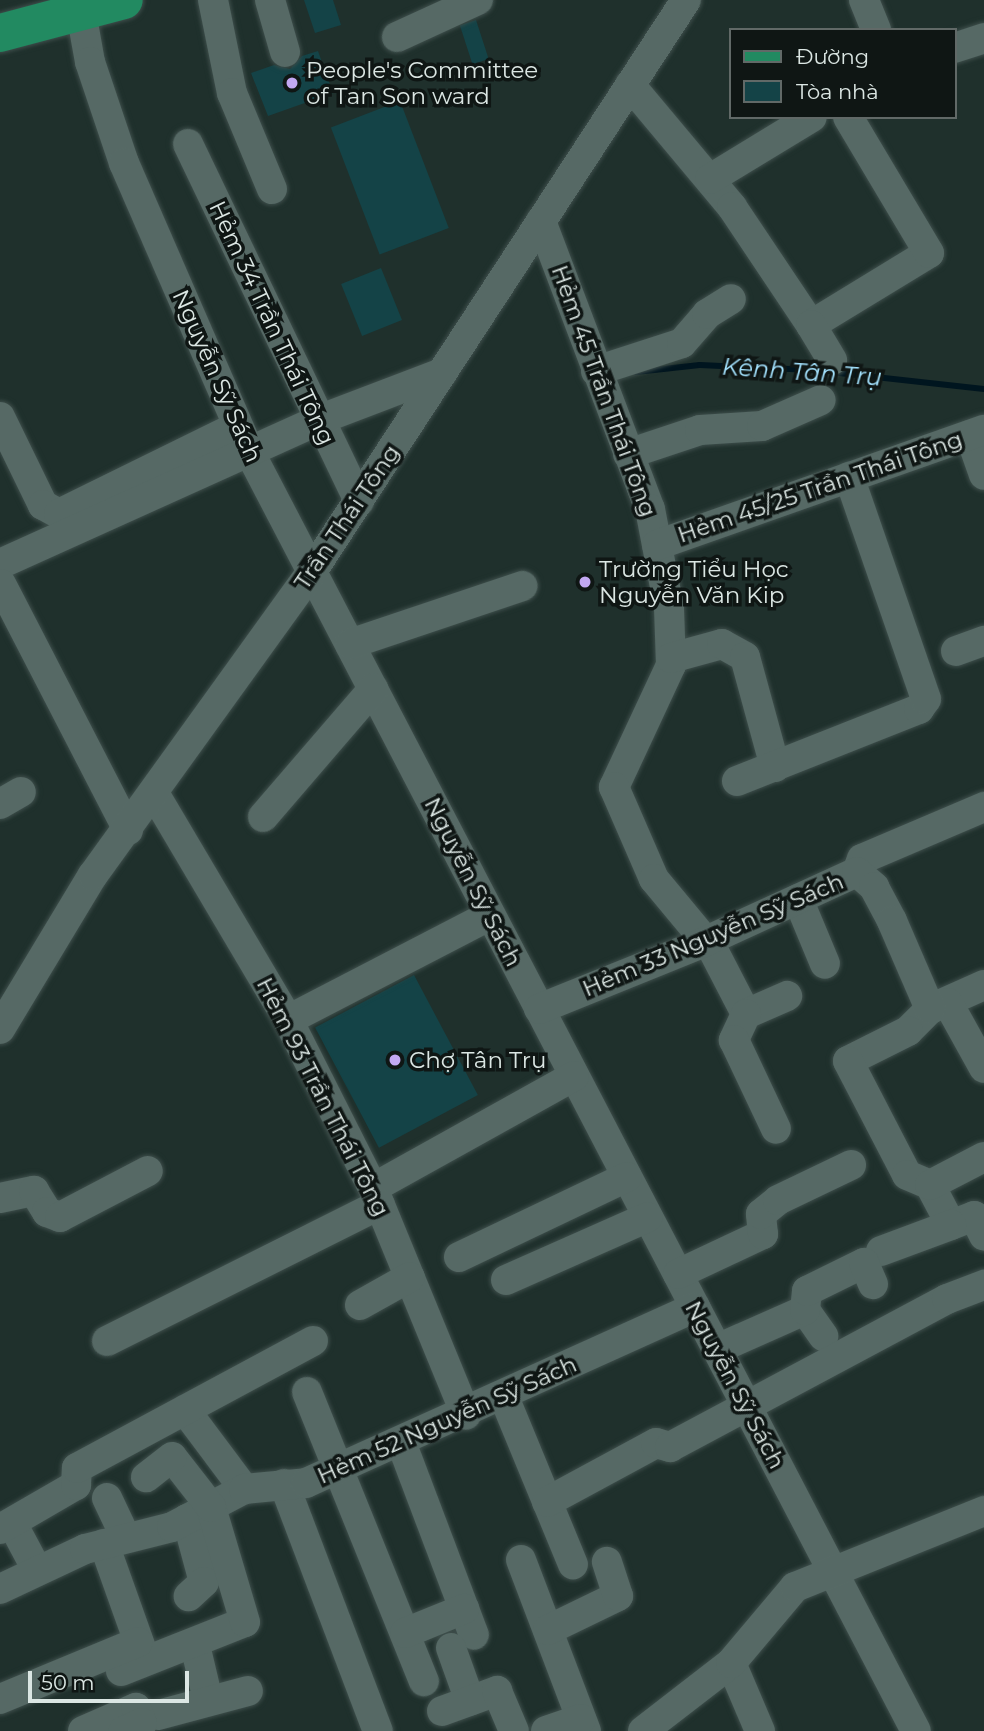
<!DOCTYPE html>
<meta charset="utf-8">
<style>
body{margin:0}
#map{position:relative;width:984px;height:1731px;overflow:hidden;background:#1f302c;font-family:Montserrat,sans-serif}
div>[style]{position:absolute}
.stream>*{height:6px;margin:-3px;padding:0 3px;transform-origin:3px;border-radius:3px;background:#00151f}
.building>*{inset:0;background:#144347;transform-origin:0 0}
.roads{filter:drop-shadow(0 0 2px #3e4e4b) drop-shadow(0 0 2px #3e4e4b)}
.minor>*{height:30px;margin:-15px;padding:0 15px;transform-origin:15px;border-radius:15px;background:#566965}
.major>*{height:38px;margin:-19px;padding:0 19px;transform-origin:19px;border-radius:19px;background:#228a61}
.dots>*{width:19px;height:19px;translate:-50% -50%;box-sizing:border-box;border:4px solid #0f1614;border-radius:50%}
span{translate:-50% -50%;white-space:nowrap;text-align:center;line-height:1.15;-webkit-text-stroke:7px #0f1614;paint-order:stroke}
.poi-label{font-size:23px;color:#dbe6e3}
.left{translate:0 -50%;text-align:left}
.street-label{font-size:23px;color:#dbe6e3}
.water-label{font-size:24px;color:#a4e3ff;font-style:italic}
.legend{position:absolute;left:729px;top:28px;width:228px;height:91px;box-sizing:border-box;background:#0f1614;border:2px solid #616967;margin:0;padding:9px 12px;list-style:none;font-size:21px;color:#dbe6e3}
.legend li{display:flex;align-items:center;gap:14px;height:35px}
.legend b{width:35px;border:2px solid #616967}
.scale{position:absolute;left:28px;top:1671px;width:161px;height:32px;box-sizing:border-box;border:4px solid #dbe6e3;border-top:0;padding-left:9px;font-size:21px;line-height:24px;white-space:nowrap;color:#dbe6e3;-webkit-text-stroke:5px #0f1614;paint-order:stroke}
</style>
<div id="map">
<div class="stream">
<div style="left:636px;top:372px;width:64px;rotate:-6.2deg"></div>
<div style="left:700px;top:365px;width:112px;rotate:2.6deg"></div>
<div style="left:812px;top:370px;width:173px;rotate:6.3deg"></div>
</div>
<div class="building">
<div style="clip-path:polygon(304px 0,333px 0,341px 25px,315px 33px)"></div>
<div style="left:476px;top:20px;width:41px;height:17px;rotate:72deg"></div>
<div style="clip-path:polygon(318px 51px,333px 93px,268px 116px,251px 73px,274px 65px,290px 69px,302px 56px)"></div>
<div style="left:400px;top:101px;width:136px;height:74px;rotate:69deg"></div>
<div style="left:381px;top:268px;width:56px;height:43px;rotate:68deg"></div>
<div style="left:414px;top:975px;width:136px;height:112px;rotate:62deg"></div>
</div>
<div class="roads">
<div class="minor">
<div style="left:213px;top:0;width:95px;rotate:78.5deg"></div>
<div style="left:232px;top:93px;width:104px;rotate:67.4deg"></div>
<div style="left:270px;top:0;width:54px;rotate:73.9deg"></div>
<div style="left:864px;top:0;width:32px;rotate:68deg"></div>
<div style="left:81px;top:12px;width:51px;rotate:79.8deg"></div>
<div style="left:90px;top:62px;width:107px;rotate:71.4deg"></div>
<div style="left:124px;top:163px;width:314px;rotate:66.5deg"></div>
<div style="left:249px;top:451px;width:1443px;rotate:62.48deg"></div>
<div style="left:397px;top:37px;width:89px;rotate:-24.6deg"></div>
<div style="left:954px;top:48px;width:32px;rotate:-18deg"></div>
<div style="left:630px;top:85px;width:159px;rotate:50.1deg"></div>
<div style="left:732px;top:207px;width:142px;rotate:56.2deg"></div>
<div style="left:811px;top:325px;width:138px;rotate:-31.4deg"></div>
<div style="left:929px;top:253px;width:158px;rotate:-120.8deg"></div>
<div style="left:188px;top:144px;width:396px;rotate:64.4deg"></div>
<div style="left:710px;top:179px;width:119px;rotate:-31.3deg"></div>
<div style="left:541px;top:221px;width:308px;rotate:69.3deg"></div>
<div style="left:650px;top:509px;width:101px;rotate:79.1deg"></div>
<div style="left:669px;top:608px;width:57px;rotate:88deg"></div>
<div style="left:671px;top:665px;width:135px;rotate:115deg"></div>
<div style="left:614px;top:787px;width:100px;rotate:66.5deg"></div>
<div style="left:654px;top:879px;width:92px;rotate:50.3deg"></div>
<div style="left:713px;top:950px;width:72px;rotate:62.7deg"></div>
<div style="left:746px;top:1014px;width:45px;rotate:-23.7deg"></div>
<div style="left:811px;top:325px;width:41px;rotate:59deg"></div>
<div style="left:596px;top:371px;width:90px;rotate:-18deg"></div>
<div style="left:682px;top:343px;width:38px;rotate:-49deg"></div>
<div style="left:707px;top:314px;width:28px;rotate:-32deg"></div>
<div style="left:0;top:417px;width:98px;rotate:64deg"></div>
<div style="left:43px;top:505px;width:18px;rotate:29deg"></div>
<div style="left:59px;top:514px;width:199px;rotate:-26.2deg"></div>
<div style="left:970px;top:435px;width:42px;rotate:70.7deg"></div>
<div style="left:628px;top:454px;width:76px;rotate:-18.4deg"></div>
<div style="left:700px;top:430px;width:62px;rotate:-3.7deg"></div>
<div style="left:762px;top:426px;width:64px;rotate:-23.8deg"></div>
<div style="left:657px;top:545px;width:347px;rotate:-19.4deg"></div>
<div style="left:0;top:564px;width:347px;rotate:-24.3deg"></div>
<div style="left:316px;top:421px;width:135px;rotate:-20.9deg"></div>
<div style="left:1px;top:584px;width:277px;rotate:62.7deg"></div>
<div style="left:350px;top:644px;width:182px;rotate:-18.6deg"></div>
<div style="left:956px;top:651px;width:30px;rotate:-20deg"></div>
<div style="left:671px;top:658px;width:53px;rotate:-15.4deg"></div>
<div style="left:722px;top:644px;width:26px;rotate:29deg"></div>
<div style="left:745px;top:657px;width:114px;rotate:74.7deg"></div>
<div style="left:737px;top:781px;width:196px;rotate:-21.6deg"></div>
<div style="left:919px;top:709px;width:12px;rotate:-55deg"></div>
<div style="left:926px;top:699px;width:235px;rotate:-109.1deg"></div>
<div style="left:154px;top:793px;width:264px;rotate:59.4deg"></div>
<div style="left:288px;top:1020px;width:188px;rotate:63.2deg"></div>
<div style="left:373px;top:1188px;width:245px;rotate:67.7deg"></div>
<div style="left:0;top:804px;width:24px;rotate:-30deg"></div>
<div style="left:263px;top:817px;width:169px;rotate:-49.3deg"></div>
<div style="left:857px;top:872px;width:14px;rotate:-69deg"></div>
<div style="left:862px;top:859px;width:133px;rotate:-23.1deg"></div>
<div style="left:798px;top:899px;width:70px;rotate:67.4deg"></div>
<div style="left:984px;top:985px;width:59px;rotate:156deg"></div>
<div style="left:930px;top:1009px;width:31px;rotate:135deg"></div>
<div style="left:908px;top:1031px;width:67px;rotate:153.4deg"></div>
<div style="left:848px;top:1061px;width:128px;rotate:62.6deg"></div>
<div style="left:907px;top:1175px;width:25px;rotate:23deg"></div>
<div style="left:930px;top:1185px;width:45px;rotate:62.3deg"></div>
<div style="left:951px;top:1225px;width:25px;rotate:-21deg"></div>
<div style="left:974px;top:1216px;width:22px;rotate:63deg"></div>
<div style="left:948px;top:1003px;width:74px;rotate:61deg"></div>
<div style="left:539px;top:1009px;width:176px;rotate:-22deg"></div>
<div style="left:702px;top:943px;width:170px;rotate:-24.6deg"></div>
<div style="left:857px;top:872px;width:23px;rotate:41deg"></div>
<div style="left:874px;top:887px;width:38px;rotate:62deg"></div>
<div style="left:892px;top:921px;width:96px;rotate:66.6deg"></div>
<div style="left:746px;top:1014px;width:29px;rotate:115deg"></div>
<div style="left:734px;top:1040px;width:98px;rotate:64.7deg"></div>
<div style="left:288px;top:1020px;width:226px;rotate:-27.4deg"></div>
<div style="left:0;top:1029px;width:180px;rotate:-58.9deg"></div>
<div style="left:93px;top:875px;width:376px;rotate:-54.2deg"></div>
<div style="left:313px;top:570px;width:681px;rotate:-56.8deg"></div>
<div style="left:930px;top:1185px;width:61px;rotate:-27.4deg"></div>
<div style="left:373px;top:1188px;width:230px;rotate:-29.1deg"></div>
<div style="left:0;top:1198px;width:35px;rotate:-12deg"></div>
<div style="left:34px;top:1191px;width:25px;rotate:58deg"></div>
<div style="left:47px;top:1212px;width:14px;rotate:21deg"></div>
<div style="left:60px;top:1217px;width:99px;rotate:-27.6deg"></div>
<div style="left:881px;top:1251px;width:75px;rotate:-20.4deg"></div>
<div style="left:459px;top:1257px;width:186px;rotate:-25.5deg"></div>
<div style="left:678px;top:1274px;width:94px;rotate:-25.2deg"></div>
<div style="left:763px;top:1234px;width:20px;rotate:-96deg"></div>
<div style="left:761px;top:1214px;width:22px;rotate:-39deg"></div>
<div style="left:778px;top:1200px;width:81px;rotate:-25.6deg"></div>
<div style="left:506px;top:1280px;width:155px;rotate:-23.9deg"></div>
<div style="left:360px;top:1305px;width:57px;rotate:-29.2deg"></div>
<div style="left:805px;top:1310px;width:32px;rotate:55deg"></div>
<div style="left:107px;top:1341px;width:305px;rotate:-26.6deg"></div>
<div style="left:717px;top:1349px;width:96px;rotate:-23.9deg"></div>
<div style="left:805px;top:1310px;width:19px;rotate:-84deg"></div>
<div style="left:807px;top:1291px;width:64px;rotate:-26.2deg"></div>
<div style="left:864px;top:1263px;width:23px;rotate:67deg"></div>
<div style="left:307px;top:1392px;width:312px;rotate:68deg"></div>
<div style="left:504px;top:1397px;width:181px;rotate:67.6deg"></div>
<div style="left:185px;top:1410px;width:99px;rotate:53.2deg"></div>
<div style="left:401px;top:1442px;width:206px;rotate:69.3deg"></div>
<div style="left:284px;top:1484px;width:264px;rotate:69.2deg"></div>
<div style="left:107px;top:1498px;width:42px;rotate:64.7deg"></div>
<div style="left:547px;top:1502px;width:124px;rotate:-28.4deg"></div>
<div style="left:656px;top:1443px;width:15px;rotate:16deg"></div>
<div style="left:670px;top:1447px;width:314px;rotate:-28.1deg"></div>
<div style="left:947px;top:1299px;width:40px;rotate:-21deg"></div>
<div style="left:187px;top:1519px;width:65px;rotate:74.9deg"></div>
<div style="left:204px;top:1582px;width:21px;rotate:137deg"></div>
<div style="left:12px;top:1523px;width:53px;rotate:62deg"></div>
<div style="left:0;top:1529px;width:88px;rotate:-30.1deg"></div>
<div style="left:76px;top:1485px;width:17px;rotate:-87deg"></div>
<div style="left:77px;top:1468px;width:268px;rotate:-28.3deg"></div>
<div style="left:104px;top:1544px;width:122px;rotate:70.4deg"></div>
<div style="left:521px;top:1560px;width:183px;rotate:69.2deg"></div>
<div style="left:0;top:1589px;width:94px;rotate:-25.2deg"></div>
<div style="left:85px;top:1549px;width:90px;rotate:-14.2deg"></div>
<div style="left:172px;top:1527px;width:81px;rotate:-27.8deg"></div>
<div style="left:244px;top:1489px;width:62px;rotate:-5.5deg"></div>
<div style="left:306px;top:1483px;width:427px;rotate:-24.3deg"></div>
<div style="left:548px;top:1630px;width:78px;rotate:-25.9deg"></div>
<div style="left:618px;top:1596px;width:36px;rotate:-108deg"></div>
<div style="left:405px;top:1633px;width:64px;rotate:-22.1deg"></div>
<div style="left:195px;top:1645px;width:57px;rotate:76.7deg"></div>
<div style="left:451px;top:1648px;width:56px;rotate:70.3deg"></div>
<div style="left:731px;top:1663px;width:74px;rotate:66.9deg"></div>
<div style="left:121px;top:1671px;width:133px;rotate:-21.6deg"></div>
<div style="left:245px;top:1622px;width:120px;rotate:-106.5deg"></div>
<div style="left:211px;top:1507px;width:63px;rotate:-128deg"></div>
<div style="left:172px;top:1457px;width:33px;rotate:142deg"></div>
<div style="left:0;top:1699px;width:149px;rotate:-22.4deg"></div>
<div style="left:442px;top:1711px;width:59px;rotate:-20deg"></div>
<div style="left:497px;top:1691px;width:43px;rotate:67deg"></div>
<div style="left:158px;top:1715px;width:93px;rotate:-14.9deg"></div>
<div style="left:83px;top:1731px;width:58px;rotate:-23.5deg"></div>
<div style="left:136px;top:1708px;width:16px;rotate:68deg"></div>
<div style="left:142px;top:1723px;width:20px;rotate:156deg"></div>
<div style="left:546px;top:1731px;width:37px;rotate:-19deg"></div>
<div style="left:643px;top:1731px;width:111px;rotate:-37.7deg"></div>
<div style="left:731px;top:1663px;width:99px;rotate:-49.9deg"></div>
<div style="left:795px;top:1587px;width:204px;rotate:-21.9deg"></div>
</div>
<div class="major">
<div style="left:0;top:33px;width:128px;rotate:-14.9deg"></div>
</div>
</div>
<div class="dots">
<div style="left:292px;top:83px;background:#c2a8f2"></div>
<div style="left:585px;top:582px;background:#c2a8f2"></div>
<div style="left:395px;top:1060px;background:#c2a8f2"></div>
</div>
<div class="poi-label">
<span class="left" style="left:306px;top:83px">People's Committee<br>of Tan Son ward</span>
<span class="left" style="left:599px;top:582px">Trường Tiểu Học<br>Nguyễn Văn Kip</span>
<span class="left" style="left:409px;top:1060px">Chợ Tân Trụ</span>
</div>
<div class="street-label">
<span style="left:272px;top:323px;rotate:65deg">Hẻm 34 Trần Thái Tông</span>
<span style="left:217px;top:376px;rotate:66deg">Nguyễn Sỹ Sách</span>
<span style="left:604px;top:391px;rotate:70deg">Hẻm 45 Trần Thái Tông</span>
<span style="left:820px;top:487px;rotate:-19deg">Hẻm 45/25 Trần Thái Tông</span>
<span style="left:347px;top:517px;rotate:-56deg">Trần Thái Tông</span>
<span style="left:473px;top:882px;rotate:63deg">Nguyễn Sỹ Sách</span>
<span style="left:713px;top:935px;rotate:-23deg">Hẻm 33 Nguyễn Sỹ Sách</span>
<span style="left:323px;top:1097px;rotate:63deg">Hẻm 93 Trần Thái Tông</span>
<span style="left:735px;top:1385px;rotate:62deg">Nguyễn Sỹ Sách</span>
<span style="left:447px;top:1420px;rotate:-24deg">Hẻm 52 Nguyễn Sỹ Sách</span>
</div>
<div class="water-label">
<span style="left:802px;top:372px;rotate:4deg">Kênh Tân Trụ</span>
</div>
<ul class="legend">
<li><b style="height:9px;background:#228a61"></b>Đường</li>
<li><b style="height:19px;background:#144347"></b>Tòa nhà</li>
</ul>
<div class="scale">50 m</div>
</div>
